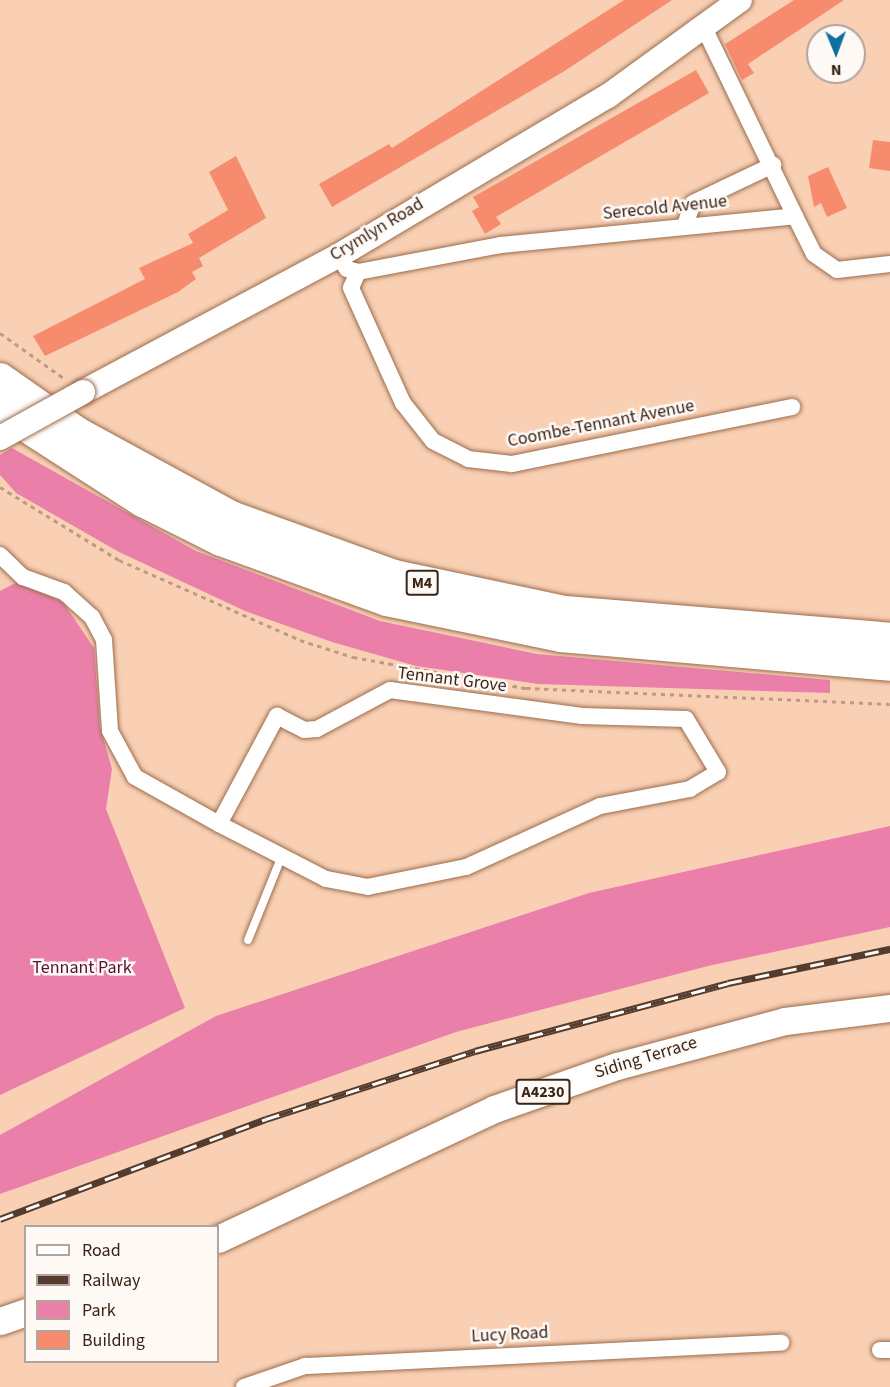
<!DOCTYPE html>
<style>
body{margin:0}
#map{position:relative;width:890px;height:1387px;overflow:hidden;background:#f9d0b4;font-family:"Source Sans 3",sans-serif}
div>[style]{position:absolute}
.green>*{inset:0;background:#ea80aa}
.building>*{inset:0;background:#f78b6e}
.path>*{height:3px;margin-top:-1.5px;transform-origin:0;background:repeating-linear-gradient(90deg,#bd9a83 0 4.5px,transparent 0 9px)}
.roads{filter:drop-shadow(0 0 2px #9b6d4d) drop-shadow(0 0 2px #9b6d4d)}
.lane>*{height:8px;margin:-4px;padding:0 4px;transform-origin:4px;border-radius:4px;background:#fff}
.street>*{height:16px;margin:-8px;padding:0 8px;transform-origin:8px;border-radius:8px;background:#fff}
.secondary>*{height:24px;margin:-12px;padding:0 12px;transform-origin:12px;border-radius:12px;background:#fff}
.primary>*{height:27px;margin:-13.5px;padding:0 13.5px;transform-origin:13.5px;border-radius:13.5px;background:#fff}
.highway>*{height:32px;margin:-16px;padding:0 16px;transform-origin:16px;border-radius:16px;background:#fff}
.rail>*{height:7px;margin-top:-3.5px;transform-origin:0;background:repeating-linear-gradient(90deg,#fff9f6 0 14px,#533c2d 0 28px);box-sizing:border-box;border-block:2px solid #533c2d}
.bridges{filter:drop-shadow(0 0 2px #9b6d4d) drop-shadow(0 0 2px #9b6d4d)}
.secondary-bridge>*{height:24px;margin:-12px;padding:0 12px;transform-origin:12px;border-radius:12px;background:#fff}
span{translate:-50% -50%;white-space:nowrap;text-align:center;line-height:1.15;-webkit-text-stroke:5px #fff9f6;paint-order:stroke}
.shield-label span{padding:2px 4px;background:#fff9f6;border:2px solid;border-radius:4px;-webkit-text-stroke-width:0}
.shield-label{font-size:16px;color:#392518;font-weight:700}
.street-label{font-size:18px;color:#392518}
.park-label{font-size:18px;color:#531231}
.legend{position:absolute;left:24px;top:1225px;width:195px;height:138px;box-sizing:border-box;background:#fff9f6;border:2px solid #b0a49d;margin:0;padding:8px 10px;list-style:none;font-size:18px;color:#392518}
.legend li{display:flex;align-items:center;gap:12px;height:30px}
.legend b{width:30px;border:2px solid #b0a49d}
.north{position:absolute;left:806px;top:24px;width:60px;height:60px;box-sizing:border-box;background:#fff9f6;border:2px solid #b0a49d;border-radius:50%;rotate:179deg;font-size:16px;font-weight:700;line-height:24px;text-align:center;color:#392518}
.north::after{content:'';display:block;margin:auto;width:21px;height:27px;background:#0e719e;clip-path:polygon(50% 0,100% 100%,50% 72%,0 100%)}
</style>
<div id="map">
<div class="green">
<div style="clip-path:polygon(12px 448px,196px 551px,380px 621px,537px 654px,830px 680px,830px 693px,538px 684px,416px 666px,332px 642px,245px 611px,119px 552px,16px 493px,0 475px,0 455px)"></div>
<div style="clip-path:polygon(17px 582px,63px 602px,94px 648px,100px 727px,112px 769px,106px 809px,185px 1008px,0 1095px,0 591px)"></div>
<div style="clip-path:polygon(890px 826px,890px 927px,708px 966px,456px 1032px,0 1194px,0 1135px,216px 1016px,589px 893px)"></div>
</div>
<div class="building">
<div style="clip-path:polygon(624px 0,672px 0,563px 72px,332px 207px,319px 184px,389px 144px,392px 148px)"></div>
<div style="clip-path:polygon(794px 0,844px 0,748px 64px,754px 73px,742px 80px,725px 44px)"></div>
<div style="clip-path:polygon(696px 70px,709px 93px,496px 217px,501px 224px,485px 234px,472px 211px,479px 207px,473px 197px)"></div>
<div style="clip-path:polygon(873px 140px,890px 142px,890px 171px,869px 168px)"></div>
<div style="clip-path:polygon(236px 156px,266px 218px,199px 258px,203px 266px,192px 272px,196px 279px,178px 292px,45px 356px,33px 336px,145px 279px,139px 268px,193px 243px,188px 234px,228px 210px,209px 172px)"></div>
<div style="clip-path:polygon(828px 167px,847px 208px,827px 217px,821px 203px,814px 207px,808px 176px)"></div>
</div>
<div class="path">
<div style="left:0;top:333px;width:80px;rotate:35.3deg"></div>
<div style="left:0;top:487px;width:140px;rotate:31.5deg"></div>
<div style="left:119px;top:560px;width:198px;rotate:23.8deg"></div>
<div style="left:300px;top:640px;width:56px;rotate:17.8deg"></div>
<div style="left:353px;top:657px;width:176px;rotate:10.2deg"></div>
<div style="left:526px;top:688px;width:364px;rotate:2.5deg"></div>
</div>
<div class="roads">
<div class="lane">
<div style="left:248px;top:940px;width:88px;rotate:-68.1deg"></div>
</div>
<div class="street">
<div style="left:795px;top:216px;width:42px;rotate:63.4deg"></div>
<div style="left:814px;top:254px;width:28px;rotate:35deg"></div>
<div style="left:837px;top:270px;width:53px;rotate:-6.5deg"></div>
<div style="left:685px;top:225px;width:23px;rotate:-70deg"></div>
<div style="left:693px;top:203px;width:89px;rotate:-25.4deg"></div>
<div style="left:338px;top:256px;width:16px;rotate:55deg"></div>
<div style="left:347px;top:269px;width:11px;rotate:15deg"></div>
<div style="left:358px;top:272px;width:146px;rotate:-10.7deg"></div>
<div style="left:501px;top:245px;width:295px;rotate:-5.6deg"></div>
<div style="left:795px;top:216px;width:211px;rotate:-115.8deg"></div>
<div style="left:358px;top:272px;width:17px;rotate:114deg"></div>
<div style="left:351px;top:288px;width:126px;rotate:65.7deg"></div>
<div style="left:403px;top:403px;width:48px;rotate:51.7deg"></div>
<div style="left:433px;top:441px;width:39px;rotate:27deg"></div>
<div style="left:468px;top:459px;width:44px;rotate:6.5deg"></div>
<div style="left:512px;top:464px;width:286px;rotate:-11.5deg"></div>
<div style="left:0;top:555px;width:32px;rotate:44deg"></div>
<div style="left:23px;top:577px;width:44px;rotate:20.1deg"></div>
<div style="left:64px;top:592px;width:38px;rotate:42deg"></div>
<div style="left:92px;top:617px;width:26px;rotate:62deg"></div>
<div style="left:104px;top:640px;width:91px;rotate:86.2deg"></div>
<div style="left:110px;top:731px;width:52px;rotate:61.5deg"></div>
<div style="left:135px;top:777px;width:96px;rotate:29.2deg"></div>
<div style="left:390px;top:690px;width:194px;rotate:7.7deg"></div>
<div style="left:582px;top:716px;width:104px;rotate:1.7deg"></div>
<div style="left:686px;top:719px;width:62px;rotate:58.9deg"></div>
<div style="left:718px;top:772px;width:33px;rotate:149deg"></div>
<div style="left:690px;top:789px;width:92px;rotate:169.3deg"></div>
<div style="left:600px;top:806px;width:147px;rotate:155.5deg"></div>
<div style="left:466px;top:867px;width:100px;rotate:168.5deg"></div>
<div style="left:368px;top:887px;width:43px;rotate:-169.2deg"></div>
<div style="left:326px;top:879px;width:120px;rotate:-152.8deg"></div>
<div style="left:219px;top:824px;width:123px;rotate:-61.8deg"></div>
<div style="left:277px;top:716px;width:30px;rotate:27deg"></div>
<div style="left:304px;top:730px;width:13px;rotate:-4deg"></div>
<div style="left:317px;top:729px;width:83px;rotate:-28.1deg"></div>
<div style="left:880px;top:1350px;width:10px"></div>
<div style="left:244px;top:1387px;width:65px;rotate:-19deg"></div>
<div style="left:305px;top:1366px;width:477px;rotate:-2.8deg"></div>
</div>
<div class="secondary">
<div style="left:83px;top:392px;width:289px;rotate:-28.1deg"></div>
<div style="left:338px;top:256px;width:314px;rotate:-30.7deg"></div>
<div style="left:608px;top:96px;width:163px;rotate:-36deg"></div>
</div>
<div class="primary">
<div style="left:218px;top:1239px;width:305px;rotate:-25.2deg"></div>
<div style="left:494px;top:1109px;width:130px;rotate:-19.3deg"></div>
<div style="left:617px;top:1066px;width:174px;rotate:-15deg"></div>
<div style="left:785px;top:1021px;width:106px;rotate:-7.1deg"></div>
<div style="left:0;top:1321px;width:28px;rotate:-19deg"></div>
</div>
<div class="highway">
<div style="left:0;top:379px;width:94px;rotate:35deg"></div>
<div style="left:77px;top:433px;width:175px;rotate:28.6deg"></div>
<div style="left:231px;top:517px;width:173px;rotate:19.9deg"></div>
<div style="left:394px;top:576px;width:175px;rotate:11.9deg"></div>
<div style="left:565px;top:612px;width:326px;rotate:4.7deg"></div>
<div style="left:0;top:409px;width:170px;rotate:32.8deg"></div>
<div style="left:143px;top:501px;width:87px;rotate:26.6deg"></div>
<div style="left:221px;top:540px;width:177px;rotate:19.9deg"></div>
<div style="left:387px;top:600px;width:178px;rotate:11.7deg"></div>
<div style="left:561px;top:636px;width:330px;rotate:5deg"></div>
</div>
</div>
<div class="rail">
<div style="left:0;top:1219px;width:284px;rotate:-20.6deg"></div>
<div style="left:266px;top:1119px;width:220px;rotate:-18deg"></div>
<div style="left:475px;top:1051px;width:262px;rotate:-15deg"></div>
<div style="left:728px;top:983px;width:166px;rotate:-11.9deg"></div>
</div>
<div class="bridges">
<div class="secondary-bridge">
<div style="left:0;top:438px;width:95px;rotate:-29deg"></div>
</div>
</div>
<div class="shield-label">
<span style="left:422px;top:583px">M4</span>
<span style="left:543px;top:1092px">A4230</span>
</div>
<div class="street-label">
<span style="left:665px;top:208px;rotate:-6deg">Serecold Avenue</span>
<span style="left:377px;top:230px;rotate:-31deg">Crymlyn Road</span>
<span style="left:601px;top:424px;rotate:-11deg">Coombe-Tennant Avenue</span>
<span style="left:452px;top:680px;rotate:7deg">Tennant Grove</span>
<span style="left:646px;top:1058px;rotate:-17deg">Siding Terrace</span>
<span style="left:510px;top:1335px;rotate:-3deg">Lucy Road</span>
</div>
<div class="park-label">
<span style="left:82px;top:968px">Tennant Park</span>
</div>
<ul class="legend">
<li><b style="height:8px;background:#fff"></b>Road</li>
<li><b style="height:8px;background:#533c2d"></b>Railway</li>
<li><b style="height:16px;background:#ea80aa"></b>Park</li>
<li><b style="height:16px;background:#f78b6e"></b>Building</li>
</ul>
<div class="north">N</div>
</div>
